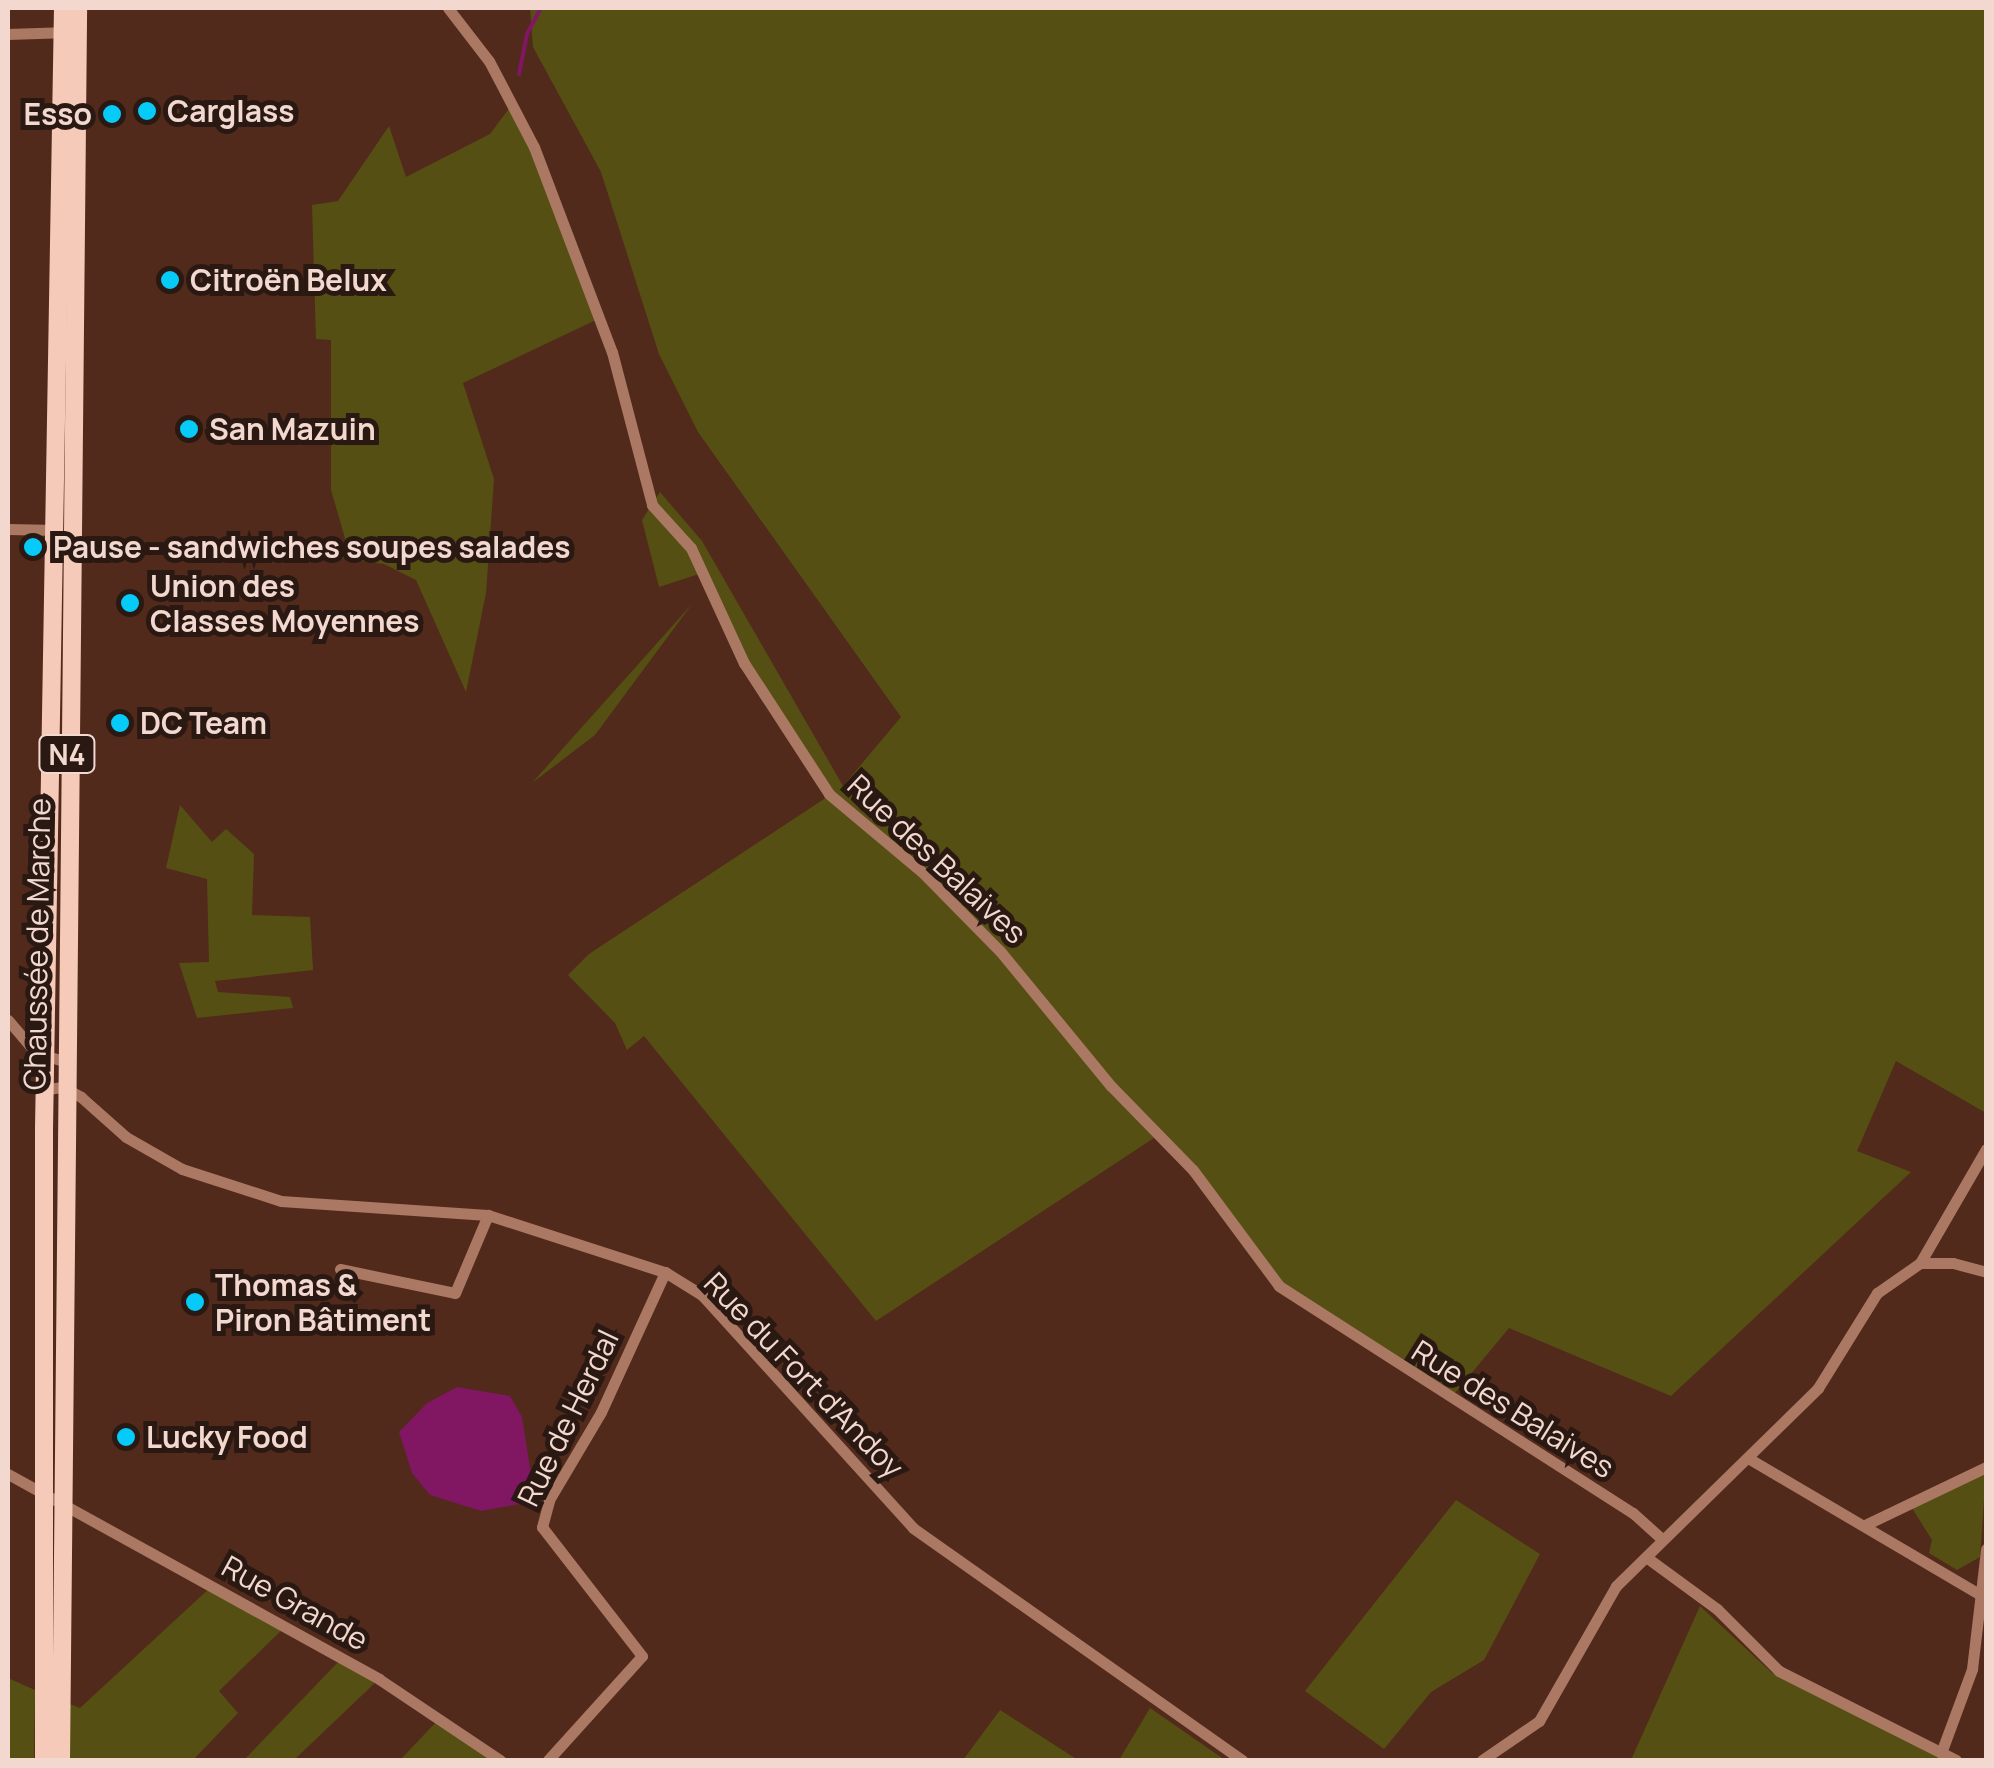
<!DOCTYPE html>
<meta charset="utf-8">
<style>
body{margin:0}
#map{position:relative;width:1994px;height:1768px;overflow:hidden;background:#512a1b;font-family:Manrope,sans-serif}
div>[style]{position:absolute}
.green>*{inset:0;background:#564f13}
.water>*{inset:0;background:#811663}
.stream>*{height:4px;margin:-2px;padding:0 2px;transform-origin:2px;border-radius:2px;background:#811663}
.street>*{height:11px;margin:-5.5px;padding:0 5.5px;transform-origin:5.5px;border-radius:5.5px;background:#ab7863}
.primary>*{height:18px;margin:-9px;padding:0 9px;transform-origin:9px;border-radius:9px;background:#f5cab9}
.dots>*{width:28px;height:28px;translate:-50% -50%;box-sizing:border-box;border:5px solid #2a1912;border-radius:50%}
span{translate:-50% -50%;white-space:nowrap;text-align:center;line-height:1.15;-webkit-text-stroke:10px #2a1912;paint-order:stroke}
.shield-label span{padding:2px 8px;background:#2a1912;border:2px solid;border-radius:8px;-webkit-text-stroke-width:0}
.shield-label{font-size:28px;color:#f2d8ce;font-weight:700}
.poi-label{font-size:30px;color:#f2d8ce;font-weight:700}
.left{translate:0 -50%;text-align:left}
.right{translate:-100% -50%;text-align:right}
.street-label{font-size:30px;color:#f2d8ce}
.frame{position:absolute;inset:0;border:10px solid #f2d8ce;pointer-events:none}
</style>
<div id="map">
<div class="green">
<div style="clip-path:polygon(530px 8px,1986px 8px,1986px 1113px,1896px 1061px,1857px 1151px,1911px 1172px,1671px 1396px,1509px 1328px,1455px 1393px,1281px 1283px,1012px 959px,829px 794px,790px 740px,702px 573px,659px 587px,642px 520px,660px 492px,702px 541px,843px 786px,901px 717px,698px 432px,659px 354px,601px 172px,533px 47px)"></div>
<div style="clip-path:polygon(514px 102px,600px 318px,463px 383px,494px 479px,486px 593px,466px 692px,416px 580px,384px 564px,340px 558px,345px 538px,331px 490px,331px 340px,316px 339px,312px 205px,338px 201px,389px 126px,406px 177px,490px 134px)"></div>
<div style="clip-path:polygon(692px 604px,595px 735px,532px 783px)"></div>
<div style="clip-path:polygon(827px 797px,919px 874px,997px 953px,1154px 1138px,876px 1321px,644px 1036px,627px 1050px,615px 1023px,568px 975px,589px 954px)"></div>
<div style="clip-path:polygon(180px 805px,212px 842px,226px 829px,254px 854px,252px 915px,310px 917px,313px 970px,215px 981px,218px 992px,290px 997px,293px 1008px,197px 1018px,179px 963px,209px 962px,207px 879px,166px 868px)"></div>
<div style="clip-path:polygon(1986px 1471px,1980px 1557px,1957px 1570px,1929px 1553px,1932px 1540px,1912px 1508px)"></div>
<div style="clip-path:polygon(1456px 1500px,1540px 1554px,1484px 1660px,1431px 1692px,1384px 1749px,1305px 1691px)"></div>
<div style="clip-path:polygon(212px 1586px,286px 1626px,219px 1691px,238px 1713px,193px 1760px,67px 1760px,67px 1703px,80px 1708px)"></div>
<div style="clip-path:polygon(1700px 1606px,1771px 1672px,1945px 1760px,1631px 1760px)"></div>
<div style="clip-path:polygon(342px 1658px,379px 1679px,294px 1760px,244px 1760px)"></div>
<div style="clip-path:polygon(8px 1678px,35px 1690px,34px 1760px,8px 1760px)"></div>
<div style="clip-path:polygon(1150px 1708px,1225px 1760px,1119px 1760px)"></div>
<div style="clip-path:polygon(1000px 1710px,1078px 1760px,963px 1760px)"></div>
<div style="clip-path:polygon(440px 1718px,500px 1760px,400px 1760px)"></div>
</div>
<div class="water">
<div style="clip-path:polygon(457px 1387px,510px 1396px,522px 1417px,533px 1487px,520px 1504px,481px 1511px,430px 1495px,412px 1473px,399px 1432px,427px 1403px)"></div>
</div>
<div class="stream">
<div style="left:519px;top:74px;width:41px;rotate:-78.7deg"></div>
<div style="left:527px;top:34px;width:30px;rotate:-62deg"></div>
</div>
<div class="street">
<div style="left:448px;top:8px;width:67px;rotate:52.3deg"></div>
<div style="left:489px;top:61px;width:97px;rotate:62.4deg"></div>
<div style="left:534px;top:147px;width:219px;rotate:69.2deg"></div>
<div style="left:612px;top:352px;width:158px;rotate:75.3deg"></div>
<div style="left:652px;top:505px;width:58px;rotate:47.8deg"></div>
<div style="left:691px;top:548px;width:127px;rotate:65.3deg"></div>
<div style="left:744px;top:663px;width:156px;rotate:57deg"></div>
<div style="left:829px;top:794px;width:121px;rotate:40deg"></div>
<div style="left:922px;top:872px;width:111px;rotate:45.4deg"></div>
<div style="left:1000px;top:951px;width:175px;rotate:50.6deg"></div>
<div style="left:1111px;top:1086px;width:117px;rotate:45.7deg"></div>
<div style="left:1193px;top:1170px;width:144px;rotate:53.4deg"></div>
<div style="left:1279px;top:1286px;width:421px;rotate:32.7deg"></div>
<div style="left:1633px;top:1513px;width:39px;rotate:42deg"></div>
<div style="left:8px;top:34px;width:60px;rotate:-1.9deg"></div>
<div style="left:8px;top:529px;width:49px;rotate:1.2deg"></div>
<div style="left:8px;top:1020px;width:43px;rotate:49.7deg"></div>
<div style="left:36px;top:1053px;width:29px;rotate:16deg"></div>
<div style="left:48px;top:1089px;width:15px;rotate:-8deg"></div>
<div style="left:63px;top:1087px;width:21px;rotate:29deg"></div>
<div style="left:81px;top:1097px;width:60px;rotate:41.6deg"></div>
<div style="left:126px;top:1137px;width:64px;rotate:29.7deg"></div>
<div style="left:182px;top:1169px;width:104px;rotate:17.9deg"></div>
<div style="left:281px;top:1201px;width:207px;rotate:3.9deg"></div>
<div style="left:488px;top:1215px;width:186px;rotate:17.9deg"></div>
<div style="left:665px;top:1272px;width:44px;rotate:31.9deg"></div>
<div style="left:702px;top:1295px;width:314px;rotate:47.8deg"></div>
<div style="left:913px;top:1528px;width:403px;rotate:35.2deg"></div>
<div style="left:1920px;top:1263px;width:132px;rotate:-59.9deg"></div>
<div style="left:340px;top:1269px;width:117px;rotate:11.8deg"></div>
<div style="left:455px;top:1293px;width:85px;rotate:-67.1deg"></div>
<div style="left:1748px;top:1458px;width:276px;rotate:30.5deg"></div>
<div style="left:8px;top:1474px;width:424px;rotate:28.9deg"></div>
<div style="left:379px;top:1679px;width:146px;rotate:33.8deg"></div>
<div style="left:1867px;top:1524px;width:132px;rotate:-25.6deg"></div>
<div style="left:1646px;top:1557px;width:88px;rotate:36.2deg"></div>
<div style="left:1717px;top:1609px;width:88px;rotate:45deg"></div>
<div style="left:1779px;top:1671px;width:198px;rotate:26.7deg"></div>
<div style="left:1941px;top:1753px;width:90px;rotate:-69.7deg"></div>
<div style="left:1972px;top:1669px;width:121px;rotate:-83.3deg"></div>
<div style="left:548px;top:1760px;width:140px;rotate:-47.9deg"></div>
<div style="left:642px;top:1656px;width:163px;rotate:-127.8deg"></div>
<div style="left:542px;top:1527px;width:28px;rotate:-75deg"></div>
<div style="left:549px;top:1500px;width:102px;rotate:-59.4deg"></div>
<div style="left:601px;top:1412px;width:154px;rotate:-65.4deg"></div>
<div style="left:1482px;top:1760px;width:69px;rotate:-34.4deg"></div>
<div style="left:1539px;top:1721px;width:155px;rotate:-60.3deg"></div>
<div style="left:1616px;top:1586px;width:283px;rotate:-44.4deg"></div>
<div style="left:1818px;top:1388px;width:112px;rotate:-58.2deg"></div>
<div style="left:1877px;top:1293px;width:52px;rotate:-34.9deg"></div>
<div style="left:1920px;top:1263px;width:33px"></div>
<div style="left:1953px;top:1263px;width:34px;rotate:15deg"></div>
</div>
<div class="primary">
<div style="left:44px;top:1760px;width:631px;rotate:-90deg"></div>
<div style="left:44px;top:1129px;width:1121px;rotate:-89.03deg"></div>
<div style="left:61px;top:1760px;width:1752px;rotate:-89.44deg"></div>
</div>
<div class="dots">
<div style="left:147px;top:111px;background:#06cbf9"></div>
<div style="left:112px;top:114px;background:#06cbf9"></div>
<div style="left:170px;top:280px;background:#06cbf9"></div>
<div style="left:189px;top:429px;background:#06cbf9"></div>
<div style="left:33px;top:547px;background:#06cbf9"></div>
<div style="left:130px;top:603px;background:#06cbf9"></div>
<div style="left:120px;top:723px;background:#06cbf9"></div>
<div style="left:195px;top:1302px;background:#06cbf9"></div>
<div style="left:126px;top:1437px;background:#06cbf9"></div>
</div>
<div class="shield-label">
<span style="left:67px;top:754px">N4</span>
</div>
<div class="poi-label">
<span class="left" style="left:167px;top:111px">Carglass</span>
<span class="right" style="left:92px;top:114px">Esso</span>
<span class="left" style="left:190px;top:280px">Citroën Belux</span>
<span class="left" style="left:209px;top:429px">San Mazuin</span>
<span class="left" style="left:53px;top:547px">Pause - sandwiches soupes salades</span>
<span class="left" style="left:150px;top:603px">Union des<br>Classes Moyennes</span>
<span class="left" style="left:140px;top:723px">DC Team</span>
<span class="left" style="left:215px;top:1302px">Thomas &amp;<br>Piron Bâtiment</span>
<span class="left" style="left:146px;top:1437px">Lucky Food</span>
</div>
<div class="street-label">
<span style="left:937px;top:859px;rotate:43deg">Rue des Balaives</span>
<span style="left:37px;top:944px;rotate:-89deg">Chaussée de Marche</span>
<span style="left:804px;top:1375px;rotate:46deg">Rue du Fort d'Andoy</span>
<span style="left:1513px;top:1409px;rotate:32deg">Rue des Balaives</span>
<span style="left:568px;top:1418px;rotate:-64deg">Rue de Herdal</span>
<span style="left:295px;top:1603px;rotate:29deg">Rue Grande</span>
</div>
<div class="frame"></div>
</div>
